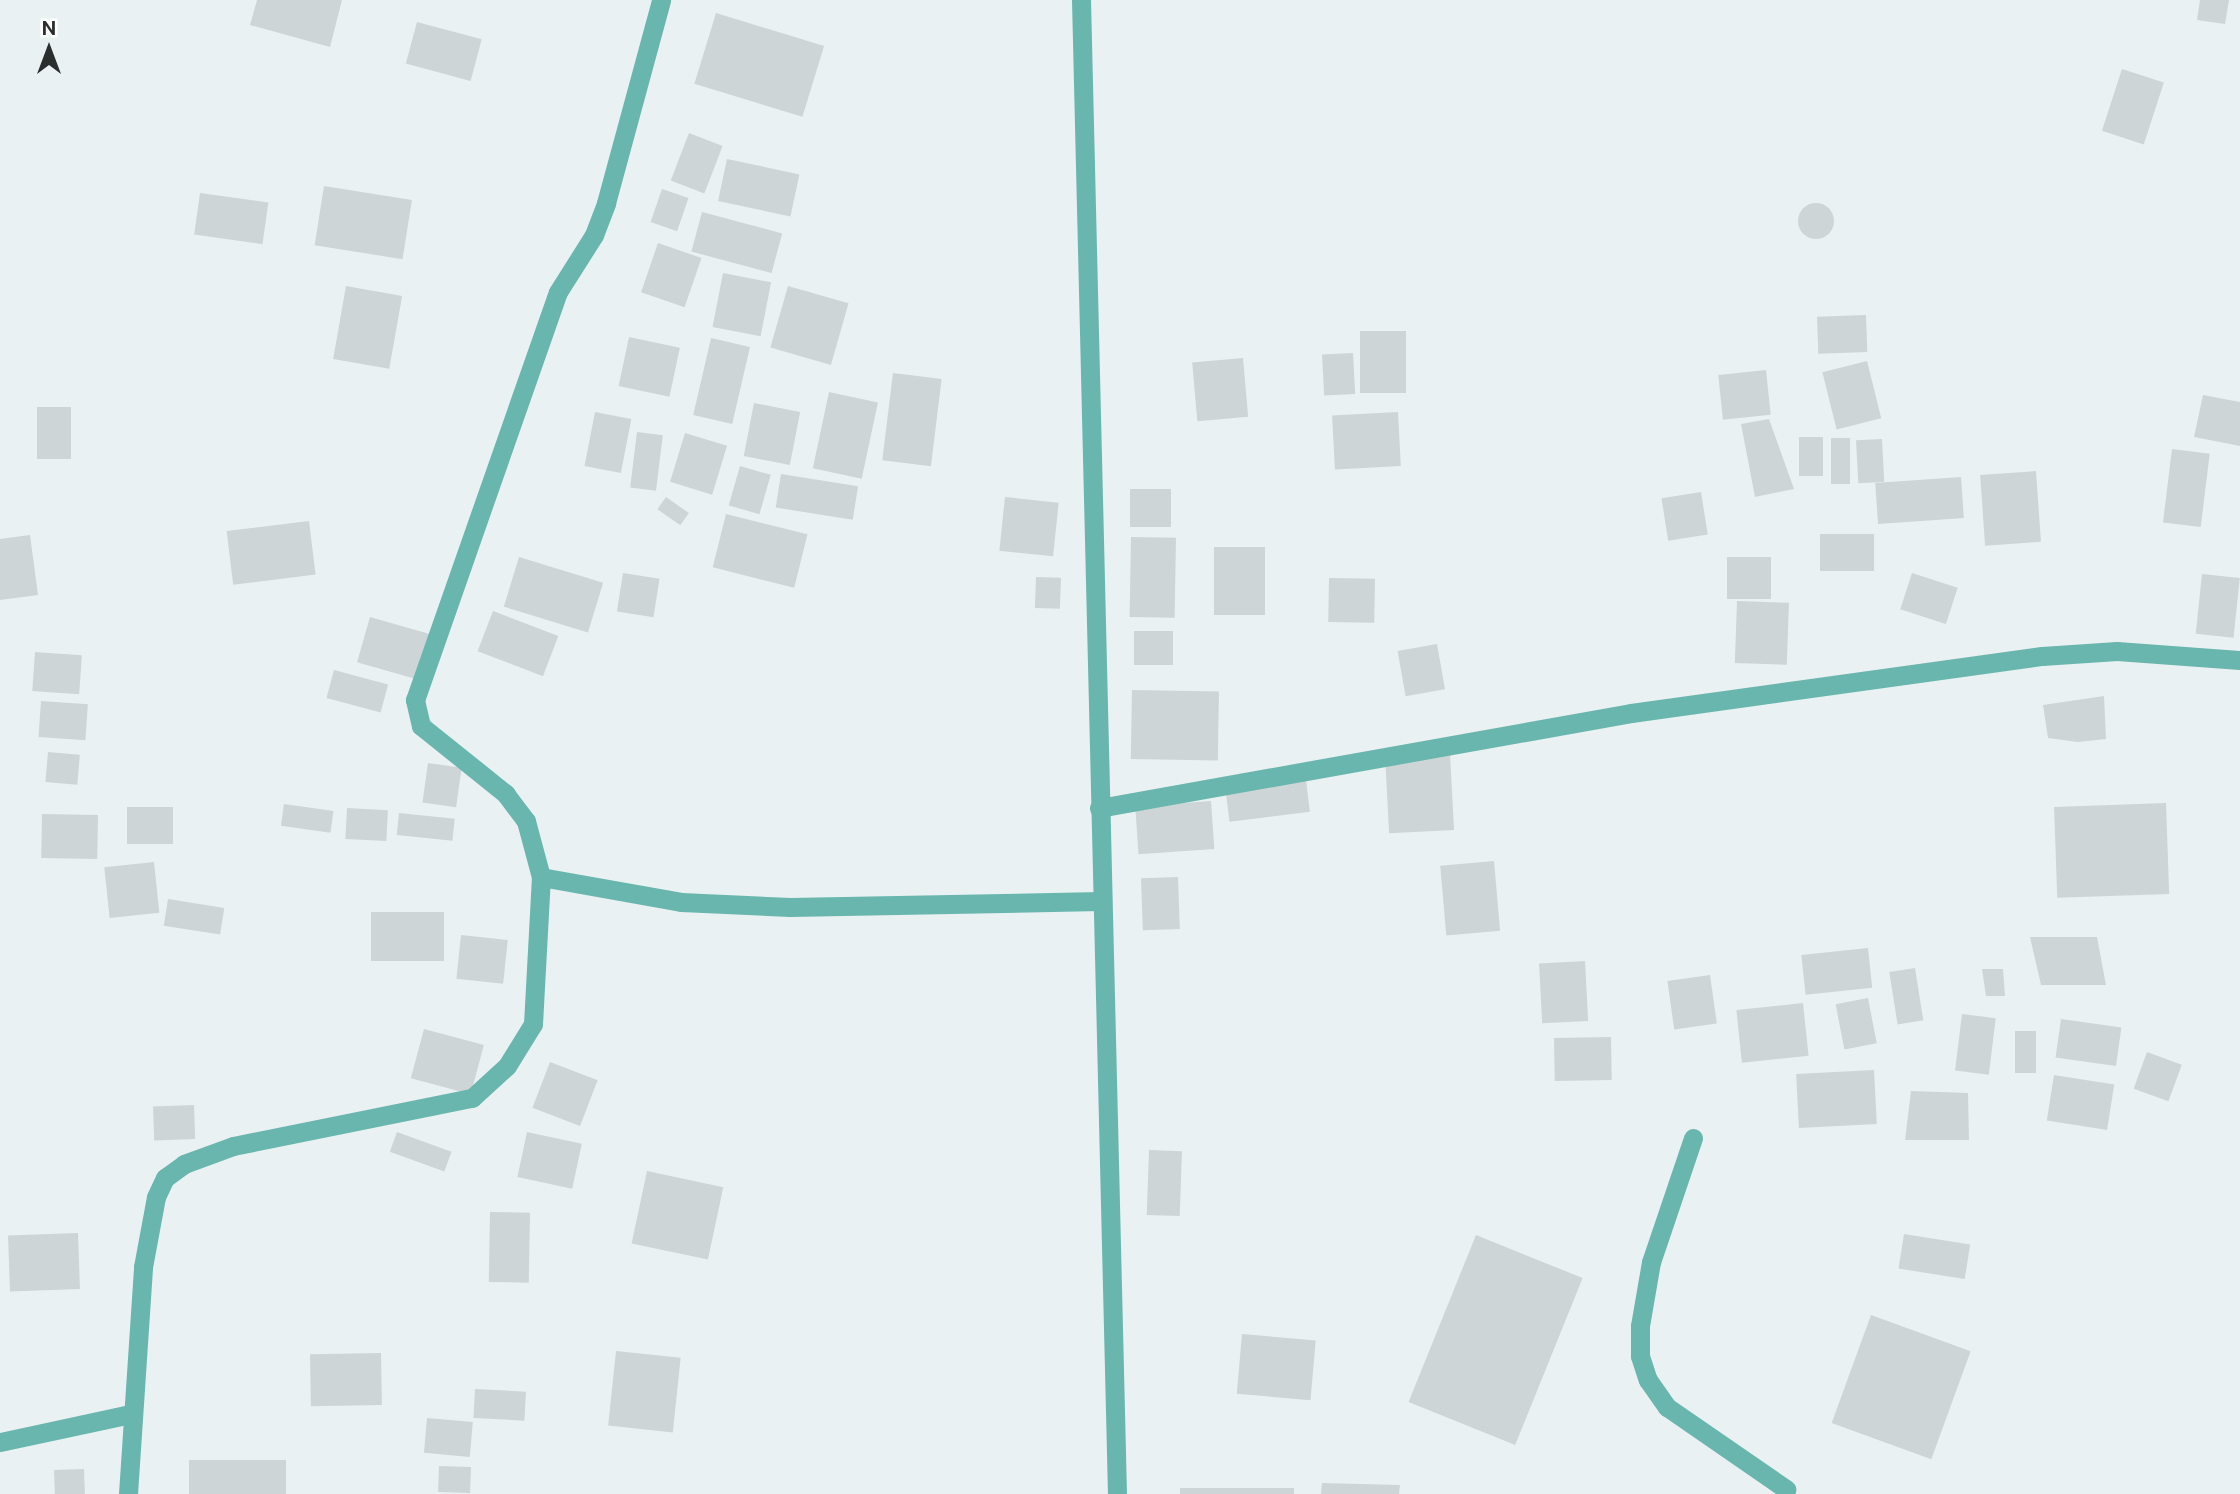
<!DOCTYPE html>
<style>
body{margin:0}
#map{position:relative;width:2240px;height:1494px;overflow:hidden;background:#eaf1f2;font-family:"Public Sans",sans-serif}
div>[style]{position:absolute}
.building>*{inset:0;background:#ced5d7;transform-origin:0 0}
.round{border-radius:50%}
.minor>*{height:19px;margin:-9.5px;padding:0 9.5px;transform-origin:9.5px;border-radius:9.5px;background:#68b6ae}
span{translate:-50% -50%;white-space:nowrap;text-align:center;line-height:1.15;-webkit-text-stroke:7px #fff;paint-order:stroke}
.north{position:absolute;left:14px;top:14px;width:70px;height:70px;-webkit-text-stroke:5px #fff;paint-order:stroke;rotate:0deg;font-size:19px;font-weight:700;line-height:28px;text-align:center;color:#2b2e2e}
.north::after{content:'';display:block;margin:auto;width:24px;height:32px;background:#2b2e2e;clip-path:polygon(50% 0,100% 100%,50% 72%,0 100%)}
</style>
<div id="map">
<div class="building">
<div style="clip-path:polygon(257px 0,342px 0,330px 47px,250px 25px)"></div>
<div style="clip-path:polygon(2200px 0,2229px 0,2225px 24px,2197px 20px)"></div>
<div style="left:716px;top:13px;width:113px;height:74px;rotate:17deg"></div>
<div style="left:417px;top:22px;width:67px;height:43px;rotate:15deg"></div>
<div style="left:2122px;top:69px;width:44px;height:65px;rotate:18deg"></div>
<div style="left:689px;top:133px;width:36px;height:51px;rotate:21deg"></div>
<div style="left:727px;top:159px;width:74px;height:43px;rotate:12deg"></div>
<div style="left:324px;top:186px;width:89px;height:60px;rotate:9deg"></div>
<div style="left:662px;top:189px;width:28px;height:35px;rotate:19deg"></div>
<div style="left:200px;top:193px;width:69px;height:42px;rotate:8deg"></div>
<div class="round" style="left:1798px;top:203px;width:36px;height:36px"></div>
<div style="left:702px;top:212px;width:83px;height:41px;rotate:15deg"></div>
<div style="left:658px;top:243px;width:46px;height:52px;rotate:19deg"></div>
<div style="left:723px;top:273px;width:49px;height:55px;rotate:11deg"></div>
<div style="left:346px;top:286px;width:57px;height:74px;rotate:10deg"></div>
<div style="left:788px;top:286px;width:63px;height:64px;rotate:16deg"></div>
<div style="left:1866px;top:315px;width:37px;height:49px;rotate:88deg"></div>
<div style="left:1360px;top:331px;width:46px;height:62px"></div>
<div style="left:629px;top:337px;width:52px;height:50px;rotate:12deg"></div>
<div style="left:711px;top:338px;width:40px;height:79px;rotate:13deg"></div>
<div style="left:1353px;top:353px;width:41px;height:31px;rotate:87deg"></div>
<div style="left:1243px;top:358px;width:59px;height:51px;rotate:85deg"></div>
<div style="left:1867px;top:361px;width:59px;height:46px;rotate:76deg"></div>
<div style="left:1766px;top:370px;width:45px;height:48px;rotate:84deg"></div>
<div style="left:893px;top:373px;width:49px;height:88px;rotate:7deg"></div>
<div style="left:829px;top:392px;width:50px;height:78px;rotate:12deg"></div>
<div style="clip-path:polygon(2203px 395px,2240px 402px,2240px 446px,2194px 437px)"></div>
<div style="left:754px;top:403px;width:47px;height:54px;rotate:11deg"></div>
<div style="left:37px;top:407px;width:34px;height:52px"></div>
<div style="left:595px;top:412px;width:37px;height:55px;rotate:11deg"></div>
<div style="left:1398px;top:412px;width:54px;height:66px;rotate:87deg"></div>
<div style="clip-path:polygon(1769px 419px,1794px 489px,1755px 497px,1741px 424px)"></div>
<div style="left:637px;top:432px;width:26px;height:56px;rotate:7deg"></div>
<div style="left:685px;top:433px;width:44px;height:51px;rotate:17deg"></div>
<div style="left:1799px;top:437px;width:24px;height:39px"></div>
<div style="left:1831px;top:438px;width:19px;height:46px"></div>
<div style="left:1882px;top:439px;width:43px;height:26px;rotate:87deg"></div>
<div style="left:2172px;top:449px;width:38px;height:74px;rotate:7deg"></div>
<div style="left:740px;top:466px;width:32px;height:41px;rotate:16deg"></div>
<div style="left:2036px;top:471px;width:71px;height:56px;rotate:86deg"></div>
<div style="left:781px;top:474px;width:78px;height:34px;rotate:9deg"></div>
<div style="left:1961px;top:477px;width:41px;height:86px;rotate:86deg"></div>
<div style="left:1130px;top:489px;width:41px;height:38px"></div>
<div style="left:1701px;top:492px;width:43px;height:40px;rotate:81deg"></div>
<div style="left:666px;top:497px;width:28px;height:15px;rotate:35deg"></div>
<div style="left:1005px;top:497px;width:54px;height:54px;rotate:6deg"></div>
<div style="left:726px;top:514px;width:84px;height:55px;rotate:14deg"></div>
<div style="left:309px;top:521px;width:54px;height:83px;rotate:83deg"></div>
<div style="left:1820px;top:534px;width:54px;height:37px"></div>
<div style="clip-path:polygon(30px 535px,38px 595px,0 600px,0 539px)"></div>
<div style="left:1131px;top:537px;width:45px;height:80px;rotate:1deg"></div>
<div style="left:1214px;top:547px;width:51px;height:68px"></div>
<div style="left:519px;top:557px;width:88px;height:52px;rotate:17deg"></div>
<div style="left:1727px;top:557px;width:44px;height:42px"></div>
<div style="left:623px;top:573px;width:37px;height:39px;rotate:9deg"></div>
<div style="left:1912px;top:573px;width:48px;height:38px;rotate:18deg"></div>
<div style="left:2202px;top:574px;width:38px;height:60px;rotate:6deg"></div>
<div style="left:1036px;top:577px;width:25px;height:31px;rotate:2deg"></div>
<div style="left:1329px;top:578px;width:46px;height:44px;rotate:1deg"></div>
<div style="left:1737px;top:601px;width:52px;height:62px;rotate:2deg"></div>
<div style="left:493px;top:611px;width:70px;height:43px;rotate:21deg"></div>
<div style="left:370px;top:617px;width:63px;height:47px;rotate:16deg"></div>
<div style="left:1134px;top:631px;width:39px;height:34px"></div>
<div style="left:1437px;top:644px;width:46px;height:40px;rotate:80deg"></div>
<div style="left:35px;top:652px;width:47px;height:39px;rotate:4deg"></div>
<div style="left:334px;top:670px;width:56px;height:29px;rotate:15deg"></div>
<div style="left:1132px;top:690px;width:87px;height:69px;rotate:1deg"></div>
<div style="clip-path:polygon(2104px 696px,2106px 739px,2078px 742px,2048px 738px,2043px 705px)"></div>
<div style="left:41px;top:701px;width:47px;height:36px;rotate:4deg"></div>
<div style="left:48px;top:752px;width:32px;height:30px;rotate:5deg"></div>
<div style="left:1450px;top:753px;width:77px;height:65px;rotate:87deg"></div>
<div style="left:428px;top:763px;width:34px;height:40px;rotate:8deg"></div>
<div style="left:1306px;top:780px;width:32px;height:81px;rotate:83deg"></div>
<div style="left:1211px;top:801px;width:48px;height:76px;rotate:86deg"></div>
<div style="left:2166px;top:803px;width:91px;height:112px;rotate:88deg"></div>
<div style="left:284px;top:804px;width:50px;height:22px;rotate:8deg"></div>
<div style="left:127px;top:807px;width:46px;height:37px"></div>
<div style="left:347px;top:808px;width:41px;height:31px;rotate:3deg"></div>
<div style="left:399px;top:813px;width:56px;height:22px;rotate:6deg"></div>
<div style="left:42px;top:814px;width:56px;height:44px;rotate:1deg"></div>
<div style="left:1494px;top:861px;width:70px;height:54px;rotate:85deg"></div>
<div style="left:154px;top:862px;width:51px;height:50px;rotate:84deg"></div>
<div style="left:1178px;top:877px;width:52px;height:37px;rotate:88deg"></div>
<div style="left:168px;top:899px;width:57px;height:27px;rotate:9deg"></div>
<div style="left:371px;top:912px;width:73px;height:49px"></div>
<div style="left:461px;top:935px;width:47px;height:44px;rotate:6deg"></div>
<div style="clip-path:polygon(2030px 937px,2097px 937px,2106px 985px,2041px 985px)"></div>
<div style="left:1868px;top:948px;width:40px;height:67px;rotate:84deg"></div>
<div style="left:1585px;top:961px;width:60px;height:46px;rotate:87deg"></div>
<div style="left:1915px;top:968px;width:53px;height:26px;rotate:81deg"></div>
<div style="clip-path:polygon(1982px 969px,2003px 969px,2005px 996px,1986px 996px)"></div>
<div style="left:1710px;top:975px;width:49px;height:43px;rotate:82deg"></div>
<div style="left:1868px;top:998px;width:46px;height:33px;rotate:79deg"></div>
<div style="left:1803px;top:1003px;width:53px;height:67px;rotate:84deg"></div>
<div style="left:1962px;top:1014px;width:34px;height:57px;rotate:7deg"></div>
<div style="left:2061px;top:1019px;width:61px;height:39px;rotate:8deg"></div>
<div style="left:424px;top:1029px;width:62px;height:51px;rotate:15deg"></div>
<div style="left:2015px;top:1031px;width:21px;height:42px"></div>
<div style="left:1611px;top:1037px;width:43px;height:57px;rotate:89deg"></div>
<div style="left:2147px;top:1052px;width:37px;height:39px;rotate:20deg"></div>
<div style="left:550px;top:1062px;width:51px;height:49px;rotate:21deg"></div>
<div style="left:1874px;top:1070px;width:54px;height:78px;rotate:87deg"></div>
<div style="left:2054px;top:1075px;width:61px;height:46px;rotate:9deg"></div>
<div style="clip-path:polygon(1911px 1091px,1968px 1093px,1969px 1140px,1905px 1140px)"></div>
<div style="left:194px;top:1105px;width:34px;height:41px;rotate:88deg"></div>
<div style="left:397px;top:1132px;width:58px;height:21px;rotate:20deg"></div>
<div style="left:527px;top:1132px;width:56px;height:46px;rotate:12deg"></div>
<div style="left:1149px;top:1150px;width:33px;height:65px;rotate:2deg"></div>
<div style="left:647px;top:1171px;width:78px;height:74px;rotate:12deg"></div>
<div style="left:490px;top:1212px;width:40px;height:70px;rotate:1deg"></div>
<div style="left:78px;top:1233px;width:56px;height:70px;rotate:88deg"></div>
<div style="left:1904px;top:1234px;width:67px;height:35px;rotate:9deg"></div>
<div style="left:1476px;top:1235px;width:115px;height:180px;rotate:22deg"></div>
<div style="left:1871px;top:1315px;width:106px;height:115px;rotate:20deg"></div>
<div style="left:1242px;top:1334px;width:74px;height:60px;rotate:5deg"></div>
<div style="left:616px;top:1351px;width:65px;height:75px;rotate:6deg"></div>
<div style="left:381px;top:1353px;width:52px;height:71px;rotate:89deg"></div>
<div style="left:475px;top:1389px;width:51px;height:29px;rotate:3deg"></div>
<div style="left:427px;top:1418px;width:46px;height:35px;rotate:5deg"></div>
<div style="left:189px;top:1460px;width:97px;height:34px"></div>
<div style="left:439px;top:1466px;width:32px;height:26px;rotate:2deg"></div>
<div style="left:84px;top:1469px;width:25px;height:30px;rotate:88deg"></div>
<div style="clip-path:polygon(1322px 1483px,1400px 1485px,1399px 1494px,1321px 1494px)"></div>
<div style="left:1180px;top:1488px;width:114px;height:6px"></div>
</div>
<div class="minor">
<div style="left:1081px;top:0;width:1494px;rotate:88.62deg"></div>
<div style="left:1099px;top:808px;width:540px;rotate:-10.12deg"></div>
<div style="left:1631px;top:713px;width:415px;rotate:-7.9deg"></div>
<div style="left:2042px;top:656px;width:75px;rotate:-3.8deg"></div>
<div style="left:2117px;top:651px;width:123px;rotate:4.2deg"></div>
<div style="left:541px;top:877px;width:142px;rotate:10.1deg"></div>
<div style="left:681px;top:902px;width:109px;rotate:2.6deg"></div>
<div style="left:790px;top:907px;width:311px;rotate:-1.1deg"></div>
<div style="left:1693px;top:1138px;width:131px;rotate:108.7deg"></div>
<div style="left:1651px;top:1262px;width:65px;rotate:99.8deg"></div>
<div style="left:1640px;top:1326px;width:30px;rotate:90deg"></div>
<div style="left:1640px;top:1356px;width:25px;rotate:72deg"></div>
<div style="left:1648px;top:1380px;width:33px;rotate:55deg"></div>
<div style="left:1667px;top:1407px;width:145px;rotate:34.6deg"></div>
<div style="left:0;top:1442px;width:134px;rotate:-12.1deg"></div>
<div style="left:128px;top:1494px;width:227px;rotate:-86.2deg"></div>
<div style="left:143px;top:1267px;width:71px;rotate:-79.5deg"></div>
<div style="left:156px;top:1197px;width:21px;rotate:-65deg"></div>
<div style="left:165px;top:1178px;width:24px;rotate:-36deg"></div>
<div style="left:184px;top:1164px;width:52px;rotate:-20.2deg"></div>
<div style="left:233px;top:1146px;width:244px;rotate:-11.4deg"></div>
<div style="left:472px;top:1098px;width:47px;rotate:-42.4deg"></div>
<div style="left:507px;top:1066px;width:49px;rotate:-58.2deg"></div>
<div style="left:533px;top:1024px;width:147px;rotate:-86.9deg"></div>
<div style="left:541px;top:877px;width:58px;rotate:-105deg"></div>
<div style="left:526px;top:821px;width:34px;rotate:-127deg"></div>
<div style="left:506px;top:794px;width:109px;rotate:-141.3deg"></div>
<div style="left:421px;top:726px;width:27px;rotate:-103deg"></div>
<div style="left:415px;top:700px;width:432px;rotate:-70.7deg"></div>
<div style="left:558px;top:292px;width:67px;rotate:-57.7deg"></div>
<div style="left:594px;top:235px;width:34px;rotate:-69deg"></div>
<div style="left:606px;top:203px;width:210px;rotate:-74.8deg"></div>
</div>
<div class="north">N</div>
</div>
